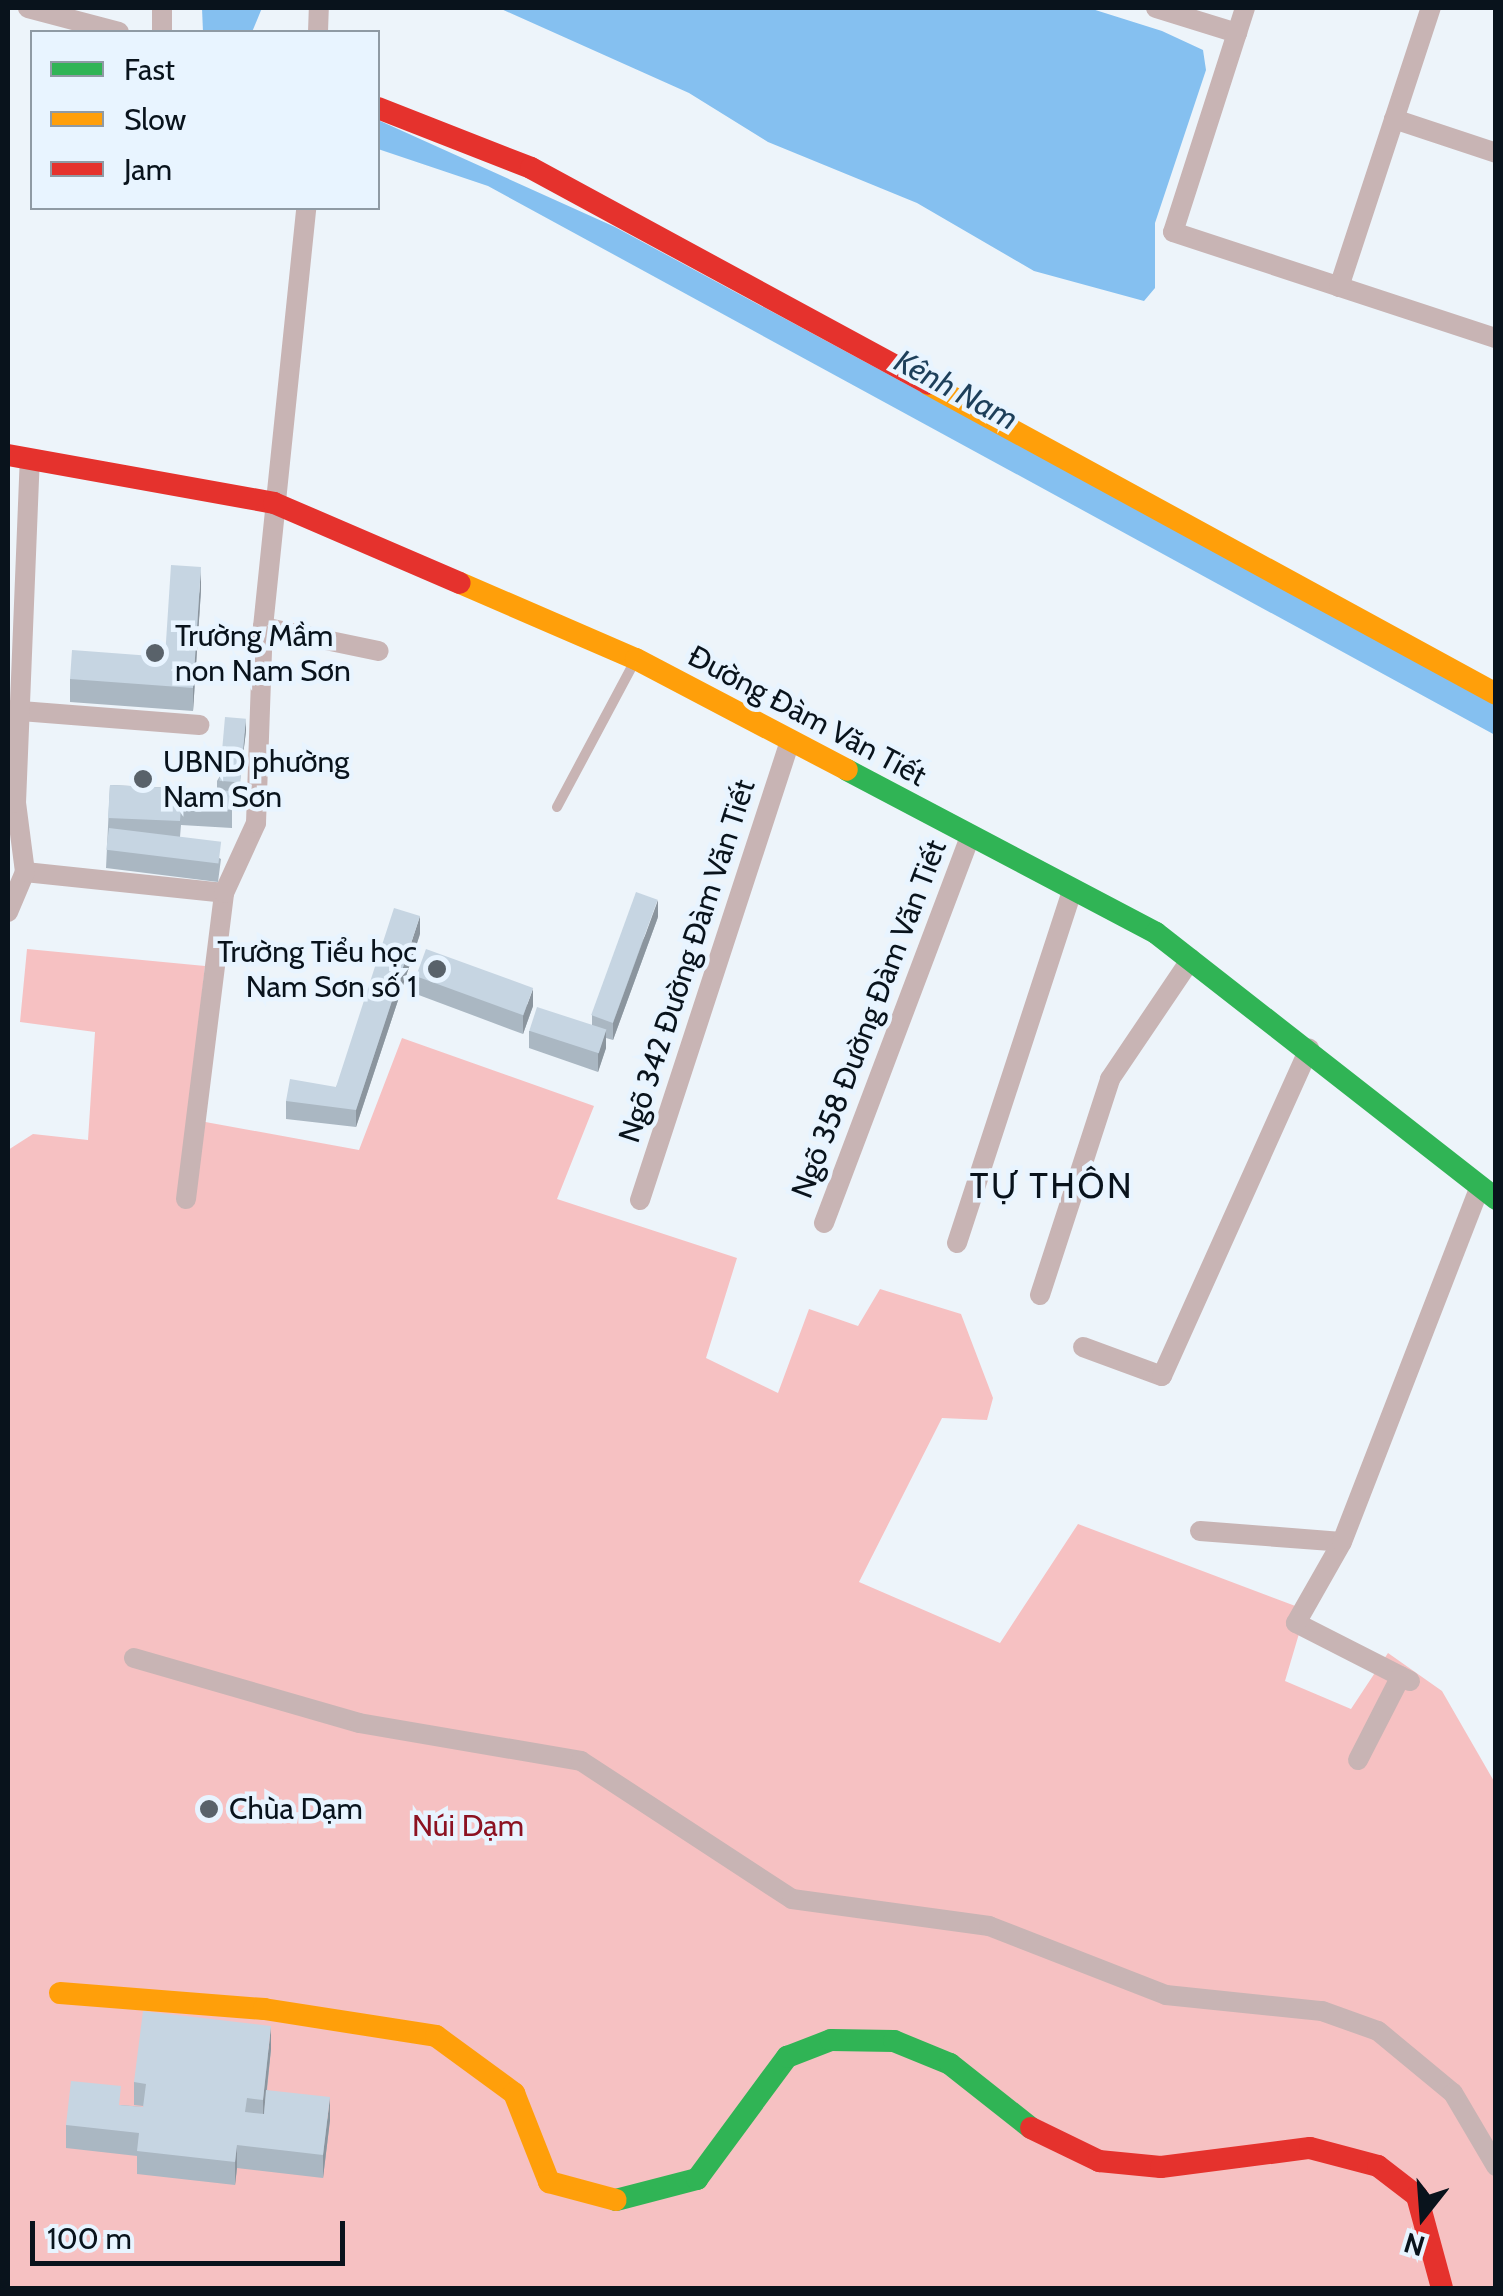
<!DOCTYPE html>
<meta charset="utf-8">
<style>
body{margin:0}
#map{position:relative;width:1503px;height:2296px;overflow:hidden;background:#edf4fa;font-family:Cabin,sans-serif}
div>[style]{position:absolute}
.forest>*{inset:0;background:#f6c1c2}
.water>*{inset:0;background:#85c0f0}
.lane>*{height:10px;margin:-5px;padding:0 5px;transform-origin:5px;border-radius:5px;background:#c8b4b4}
.street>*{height:20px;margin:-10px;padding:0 10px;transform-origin:10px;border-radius:10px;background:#c8b4b4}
.fast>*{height:22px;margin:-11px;padding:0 11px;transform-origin:11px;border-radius:11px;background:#30b455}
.slow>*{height:22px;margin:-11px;padding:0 11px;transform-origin:11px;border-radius:11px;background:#ff9f0a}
.jam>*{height:22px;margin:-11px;padding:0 11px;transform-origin:11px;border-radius:11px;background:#e5322d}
.wall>*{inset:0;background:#aab7c2}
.shaded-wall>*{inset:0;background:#8b959e}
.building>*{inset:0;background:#c6d5e2;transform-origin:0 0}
.dots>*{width:28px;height:28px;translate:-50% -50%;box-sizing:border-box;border:5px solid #e8f4ff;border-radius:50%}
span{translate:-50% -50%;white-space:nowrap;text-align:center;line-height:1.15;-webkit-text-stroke:9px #e8f4ff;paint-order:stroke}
.poi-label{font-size:30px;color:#09131c}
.left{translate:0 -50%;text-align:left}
.right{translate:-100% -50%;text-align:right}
.street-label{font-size:30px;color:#09131c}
.park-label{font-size:30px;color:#8c1222}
.water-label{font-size:32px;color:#1d3f5a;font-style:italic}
.quarter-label{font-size:35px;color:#09131c;letter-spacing:2.5px}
.frame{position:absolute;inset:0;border:10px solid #09131c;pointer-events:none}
.legend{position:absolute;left:30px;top:30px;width:350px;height:180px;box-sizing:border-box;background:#e8f4ff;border:2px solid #8f9aa4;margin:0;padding:12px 18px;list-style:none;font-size:30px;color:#09131c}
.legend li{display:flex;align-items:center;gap:20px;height:50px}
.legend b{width:50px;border:2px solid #8f9aa4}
.north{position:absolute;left:1373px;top:2166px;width:100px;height:100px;-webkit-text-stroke:8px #e8f4ff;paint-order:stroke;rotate:197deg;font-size:28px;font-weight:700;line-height:40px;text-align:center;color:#09131c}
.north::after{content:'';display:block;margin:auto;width:35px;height:45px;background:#09131c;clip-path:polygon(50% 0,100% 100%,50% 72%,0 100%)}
.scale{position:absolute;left:30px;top:2221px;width:315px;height:45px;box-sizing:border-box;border:5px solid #09131c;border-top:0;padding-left:12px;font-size:30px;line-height:35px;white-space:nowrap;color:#09131c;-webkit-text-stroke:8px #e8f4ff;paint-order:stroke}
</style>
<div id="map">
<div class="forest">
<div style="clip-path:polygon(27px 949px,205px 966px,189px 1119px,359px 1150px,402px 1038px,594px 1106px,557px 1199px,737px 1258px,706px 1358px,778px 1393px,809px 1309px,858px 1326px,880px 1289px,961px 1314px,993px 1398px,987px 1420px,942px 1418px,859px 1582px,1000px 1643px,1078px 1524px,1306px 1610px,1285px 1681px,1351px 1709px,1388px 1653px,1442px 1691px,1495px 1783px,1495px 2288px,8px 2288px,8px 1150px,33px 1134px,88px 1140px,95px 1032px,20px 1022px)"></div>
</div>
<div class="water">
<div style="clip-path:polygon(202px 8px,262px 8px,252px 32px,203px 32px)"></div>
<div style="clip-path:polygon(499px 8px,1089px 8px,1162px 31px,1203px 50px,1206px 70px,1155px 223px,1155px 288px,1144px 301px,1034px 271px,917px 203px,768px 142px,689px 93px)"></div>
<div style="clip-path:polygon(378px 120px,615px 227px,1495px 702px,1495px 735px,488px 186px,378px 149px)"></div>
</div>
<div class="lane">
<div style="left:557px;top:807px;width:163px;rotate:-61.9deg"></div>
</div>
<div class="street">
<div style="left:28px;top:8px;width:94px;rotate:14.8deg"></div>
<div style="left:1156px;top:8px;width:85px;rotate:17.2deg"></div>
<div style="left:1245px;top:8px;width:235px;rotate:107.8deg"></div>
<div style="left:1173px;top:232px;width:340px;rotate:18.2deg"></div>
<div style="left:162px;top:32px;width:24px;rotate:-90deg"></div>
<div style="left:318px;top:32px;width:24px;rotate:-88deg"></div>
<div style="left:1394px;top:119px;width:108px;rotate:18.4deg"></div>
<div style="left:1339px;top:287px;width:294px;rotate:-71.8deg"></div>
<div style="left:263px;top:627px;width:118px;rotate:11.7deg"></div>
<div style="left:8px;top:710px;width:192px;rotate:4.5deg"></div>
<div style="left:25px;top:872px;width:200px;rotate:6deg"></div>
<div style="left:8px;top:912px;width:43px;rotate:-67deg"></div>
<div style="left:25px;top:872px;width:70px;rotate:-97.4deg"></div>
<div style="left:16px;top:803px;width:344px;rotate:-87.7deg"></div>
<div style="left:186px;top:1199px;width:308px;rotate:-82.9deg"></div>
<div style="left:224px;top:893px;width:77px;rotate:-65.4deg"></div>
<div style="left:256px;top:823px;width:196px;rotate:-88deg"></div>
<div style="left:263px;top:627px;width:421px;rotate:-84.1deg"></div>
<div style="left:640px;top:1200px;width:484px;rotate:-71.9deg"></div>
<div style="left:824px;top:1223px;width:413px;rotate:-69.3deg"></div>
<div style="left:957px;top:1243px;width:373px;rotate:-71.9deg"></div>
<div style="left:1040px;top:1295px;width:227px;rotate:-72deg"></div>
<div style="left:1110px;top:1079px;width:145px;rotate:-56deg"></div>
<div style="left:1083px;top:1347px;width:84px;rotate:20.2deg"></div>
<div style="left:1162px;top:1376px;width:359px;rotate:-65.8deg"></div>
<div style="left:1200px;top:1531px;width:142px;rotate:4.4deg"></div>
<div style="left:134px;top:1658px;width:234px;rotate:16.1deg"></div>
<div style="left:359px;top:1723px;width:225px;rotate:9.7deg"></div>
<div style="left:581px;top:1761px;width:252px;rotate:33.2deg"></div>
<div style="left:792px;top:1899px;width:199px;rotate:7.8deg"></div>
<div style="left:989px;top:1926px;width:190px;rotate:21.3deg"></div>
<div style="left:1166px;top:1995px;width:157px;rotate:5.9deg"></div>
<div style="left:1322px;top:2011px;width:59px;rotate:19.7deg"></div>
<div style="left:1378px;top:2031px;width:97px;rotate:39.6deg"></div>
<div style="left:1453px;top:2093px;width:85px;rotate:59.5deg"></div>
<div style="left:1410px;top:1681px;width:128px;rotate:-153deg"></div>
<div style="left:1296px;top:1623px;width:93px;rotate:-60.4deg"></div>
<div style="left:1342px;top:1542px;width:381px;rotate:-68.8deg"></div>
<div style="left:1358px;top:1760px;width:94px;rotate:-62.9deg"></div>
</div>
<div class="fast">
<div style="left:847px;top:770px;width:349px;rotate:27.8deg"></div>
<div style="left:1156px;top:933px;width:432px;rotate:38deg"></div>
<div style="left:616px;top:2200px;width:84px;rotate:-14.5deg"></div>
<div style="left:697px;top:2179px;width:152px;rotate:-53.6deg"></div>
<div style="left:787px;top:2057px;width:47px;rotate:-21.1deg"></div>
<div style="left:831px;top:2040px;width:63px;rotate:0.9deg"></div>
<div style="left:894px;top:2041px;width:61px;rotate:22.3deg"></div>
<div style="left:950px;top:2064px;width:103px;rotate:38.3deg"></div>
</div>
<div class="slow">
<div style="left:928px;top:384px;width:647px;rotate:28.62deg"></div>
<div style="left:460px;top:583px;width:192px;rotate:23.4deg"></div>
<div style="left:636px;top:659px;width:238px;rotate:27.7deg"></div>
<div style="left:60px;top:1993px;width:205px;rotate:4.5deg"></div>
<div style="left:264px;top:2009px;width:174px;rotate:8.9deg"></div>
<div style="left:436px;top:2036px;width:97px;rotate:36.2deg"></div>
<div style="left:514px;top:2093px;width:96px;rotate:68.5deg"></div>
<div style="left:549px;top:2182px;width:69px;rotate:15deg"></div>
</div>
<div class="jam">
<div style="left:378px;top:108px;width:164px;rotate:21.4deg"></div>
<div style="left:531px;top:168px;width:452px;rotate:28.5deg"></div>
<div style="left:8px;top:455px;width:270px;rotate:10.2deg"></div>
<div style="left:274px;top:503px;width:202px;rotate:23.3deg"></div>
<div style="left:1031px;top:2128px;width:76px;rotate:25.9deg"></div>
<div style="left:1099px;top:2161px;width:62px;rotate:5.5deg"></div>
<div style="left:1161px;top:2167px;width:150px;rotate:-7.3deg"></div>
<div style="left:1310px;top:2148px;width:70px;rotate:14.8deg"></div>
<div style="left:1378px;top:2166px;width:49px;rotate:37.6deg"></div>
<div style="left:1417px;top:2196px;width:95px;rotate:74.8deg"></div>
</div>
<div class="wall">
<div style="clip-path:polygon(201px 590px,193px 711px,70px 702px,70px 679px,165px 657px)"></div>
<div style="clip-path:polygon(246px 731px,238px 796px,232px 795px,232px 828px,181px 825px,180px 837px,221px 859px,218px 882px,106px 868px,110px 785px,217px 790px,217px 781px)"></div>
<div style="clip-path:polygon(658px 917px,613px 1040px,606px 1038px,606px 1048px,598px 1072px,529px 1048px,529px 1031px,592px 1025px,592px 1015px)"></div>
<div style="clip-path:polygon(420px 934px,356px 1127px,286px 1119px,286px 1101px,336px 1087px)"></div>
<div style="clip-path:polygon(416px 976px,533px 1006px,523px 1034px,416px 994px)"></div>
<div style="clip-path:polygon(271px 2049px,267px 2090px,330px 2120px,323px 2178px,237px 2168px,235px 2185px,137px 2174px,137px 2156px,66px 2148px,66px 2125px,121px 2105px,143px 2107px,143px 2106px,134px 2105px,134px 2082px)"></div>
</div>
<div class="shaded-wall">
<div style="clip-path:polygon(201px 567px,201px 590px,193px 711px,193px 688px)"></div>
<div style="clip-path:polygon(246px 719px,246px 731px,238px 796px,238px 784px)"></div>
<div style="clip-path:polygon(658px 900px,658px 917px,613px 1040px,613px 1023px)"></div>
<div style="clip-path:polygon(420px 916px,420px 934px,356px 1127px,356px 1110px)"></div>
<div style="clip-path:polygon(533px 989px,533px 1006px,523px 1034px,523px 1016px)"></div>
<div style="clip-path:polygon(606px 1030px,606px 1048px,598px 1072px,598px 1054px)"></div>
<div style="clip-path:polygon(271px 2026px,271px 2049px,263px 2123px,263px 2100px)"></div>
<div style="clip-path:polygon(330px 2097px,330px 2120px,323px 2178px,323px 2155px)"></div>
<div style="clip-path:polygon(237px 2145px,237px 2168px,235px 2185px,235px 2162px)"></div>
</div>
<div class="building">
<div style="clip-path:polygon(171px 565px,201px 567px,193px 688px,70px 679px,72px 650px,165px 657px)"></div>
<div style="left:225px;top:717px;width:21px;height:64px;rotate:5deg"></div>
<div style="clip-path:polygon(110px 785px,232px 791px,232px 810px,181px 808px,180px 821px,108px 818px)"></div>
<div style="left:109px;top:828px;width:113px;height:22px;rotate:7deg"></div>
<div style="left:636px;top:892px;width:23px;height:131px;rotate:20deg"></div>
<div style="clip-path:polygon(394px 908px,420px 916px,356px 1110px,286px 1101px,290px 1079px,336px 1087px)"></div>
<div style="left:426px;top:949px;width:114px;height:29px;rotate:20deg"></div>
<div style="left:537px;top:1007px;width:73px;height:25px;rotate:18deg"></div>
<div style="clip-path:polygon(143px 2011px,271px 2026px,263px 2100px,247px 2098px,245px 2112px,264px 2114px,266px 2090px,330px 2097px,323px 2155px,237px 2145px,235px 2162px,137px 2151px,139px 2133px,66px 2125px,71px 2081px,121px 2086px,119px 2105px,143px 2107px,146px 2084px,134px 2082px)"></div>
</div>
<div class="dots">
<div style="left:155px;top:653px;background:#59626a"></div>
<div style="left:143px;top:779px;background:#59626a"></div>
<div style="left:437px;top:969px;background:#59626a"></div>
<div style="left:209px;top:1809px;background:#59626a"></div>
</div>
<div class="poi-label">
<span class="left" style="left:175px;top:653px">Trường Mầm<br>non Nam Sơn</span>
<span class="left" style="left:163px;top:779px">UBND phường<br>Nam Sơn</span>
<span class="right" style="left:417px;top:969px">Trường Tiểu học<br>Nam Sơn số 1</span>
<span class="left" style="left:229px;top:1809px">Chùa Dạm</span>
</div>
<div class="street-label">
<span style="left:807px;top:716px;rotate:28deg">Đường Đàm Văn Tiết</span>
<span style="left:687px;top:961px;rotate:-72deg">Ngõ 342 Đường Đàm Văn Tiết</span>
<span style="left:869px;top:1019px;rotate:-69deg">Ngõ 358 Đường Đàm Văn Tiết</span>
</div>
<div class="park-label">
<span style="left:468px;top:1826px">Núi Dạm</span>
</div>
<div class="water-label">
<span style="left:956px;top:390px;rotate:28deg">Kênh Nam</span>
</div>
<div class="quarter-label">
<span style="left:1052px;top:1186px">TỰ THÔN</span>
</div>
<div class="frame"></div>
<ul class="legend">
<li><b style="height:12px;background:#30b455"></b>Fast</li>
<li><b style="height:12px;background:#ff9f0a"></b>Slow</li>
<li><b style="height:12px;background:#e5322d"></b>Jam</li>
</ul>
<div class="north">N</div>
<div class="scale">100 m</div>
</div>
